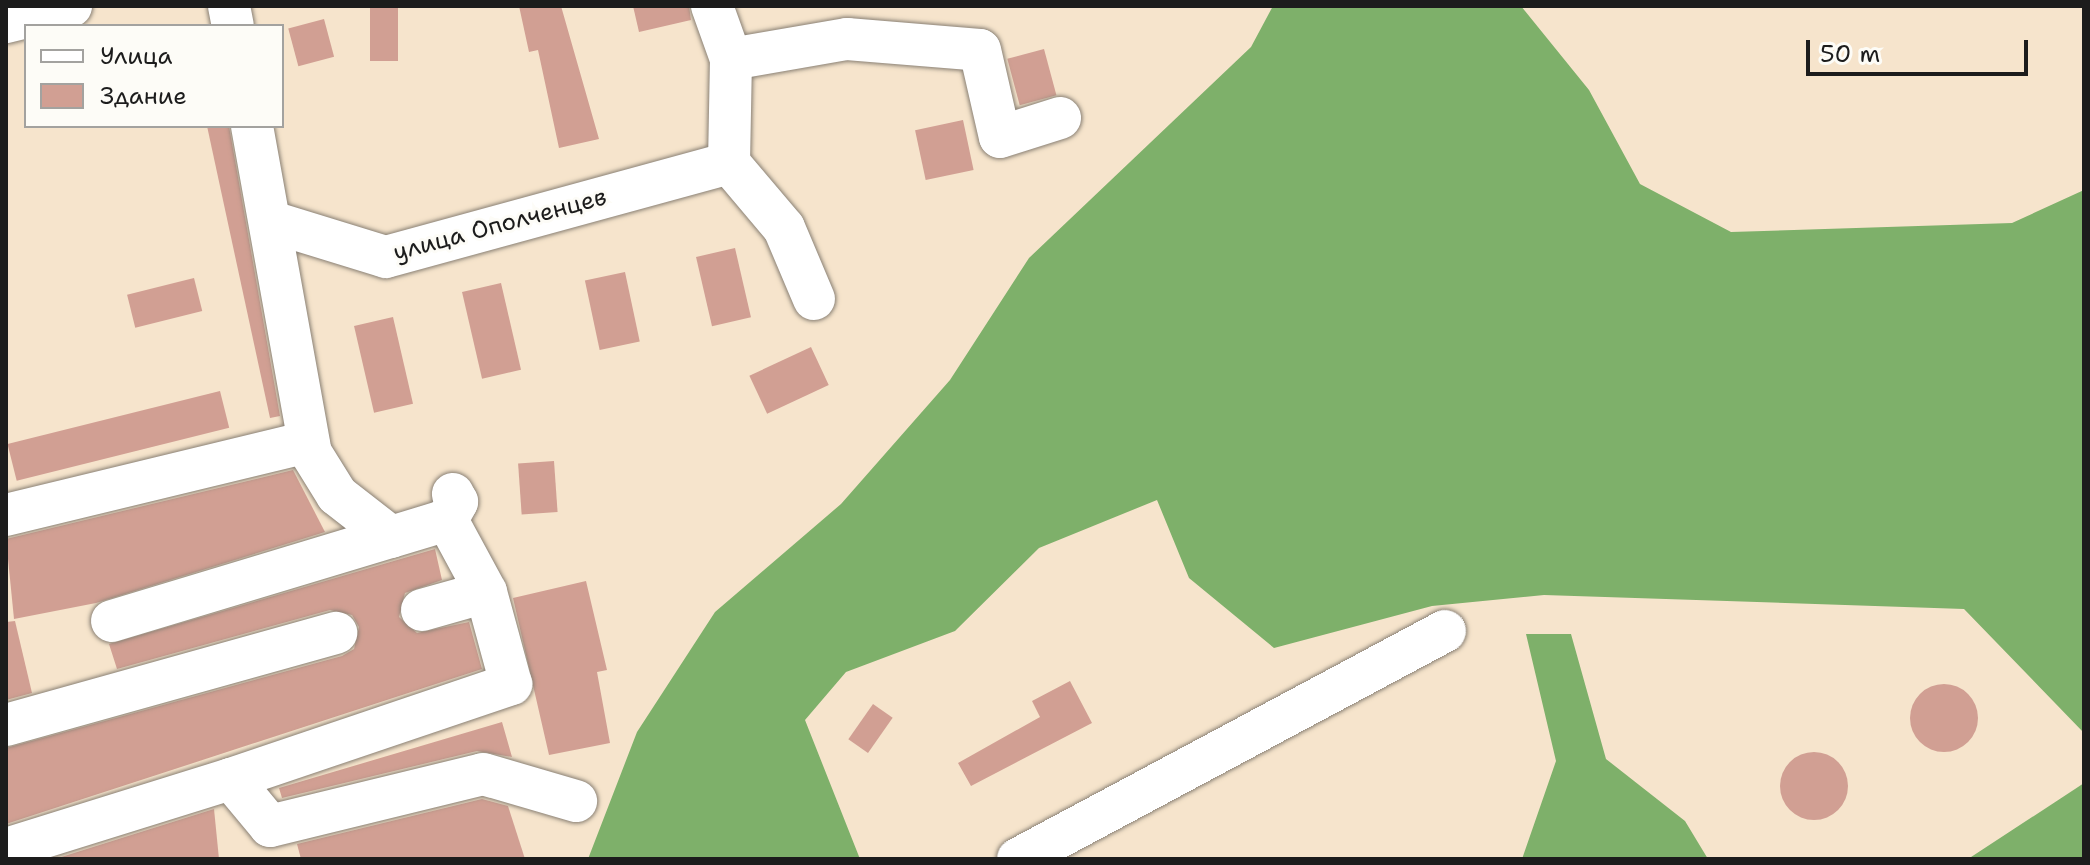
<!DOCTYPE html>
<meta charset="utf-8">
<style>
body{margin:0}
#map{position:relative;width:2090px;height:865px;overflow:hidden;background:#f6e4cc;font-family:"Shantell Sans",sans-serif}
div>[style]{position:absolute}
.forest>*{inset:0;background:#7eb06a}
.building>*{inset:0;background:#d19f93;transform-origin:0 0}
.round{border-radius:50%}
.roads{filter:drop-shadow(0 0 2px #898074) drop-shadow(0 0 2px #898074)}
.minor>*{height:42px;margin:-21px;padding:0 21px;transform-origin:21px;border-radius:21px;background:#fff}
span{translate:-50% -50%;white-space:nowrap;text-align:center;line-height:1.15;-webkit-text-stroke:6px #fdfcf7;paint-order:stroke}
.street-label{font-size:24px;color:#1c1c1c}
.frame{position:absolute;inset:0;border:8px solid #1c1c1c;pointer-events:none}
.legend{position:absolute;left:24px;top:24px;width:260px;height:104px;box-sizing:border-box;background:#fdfcf7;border:2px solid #a3a29f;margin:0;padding:10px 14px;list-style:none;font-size:24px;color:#1c1c1c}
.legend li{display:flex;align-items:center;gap:16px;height:40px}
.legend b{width:40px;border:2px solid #a3a29f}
.scale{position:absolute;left:1806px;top:40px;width:222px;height:36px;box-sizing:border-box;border:4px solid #1c1c1c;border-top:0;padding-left:10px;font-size:24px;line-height:28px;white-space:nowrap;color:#1c1c1c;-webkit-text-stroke:6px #fdfcf7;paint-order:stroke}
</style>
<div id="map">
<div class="forest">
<div style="clip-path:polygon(1273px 6px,1521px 6px,1589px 90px,1640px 184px,1731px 232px,2012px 223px,2084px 190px,2084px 733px,1964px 609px,1544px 595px,1432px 606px,1274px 648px,1189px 578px,1157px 500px,1039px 548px,955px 631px,846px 672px,805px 720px,860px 859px,588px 859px,637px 732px,715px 612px,841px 504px,950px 380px,1029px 258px,1251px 47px)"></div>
<div style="clip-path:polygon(1526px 634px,1571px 634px,1606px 759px,1685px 821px,1708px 859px,1522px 859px,1556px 761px)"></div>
<div style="clip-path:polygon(2084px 783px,2084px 859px,1968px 859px,2075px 789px)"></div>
</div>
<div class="building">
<div style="left:370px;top:6px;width:28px;height:55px"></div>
<div style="clip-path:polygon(519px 6px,561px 6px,599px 139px,559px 148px,538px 50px,529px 52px)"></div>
<div style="clip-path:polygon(633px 6px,689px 6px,691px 20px,639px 32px)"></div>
<div style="left:324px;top:19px;width:39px;height:37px;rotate:75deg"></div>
<div style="left:1044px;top:49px;width:48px;height:38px;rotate:75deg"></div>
<div style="left:963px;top:120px;width:51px;height:49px;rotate:78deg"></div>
<div style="clip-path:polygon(207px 126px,229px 126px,280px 416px,270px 418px)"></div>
<div style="left:735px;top:248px;width:71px;height:40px;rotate:77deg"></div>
<div style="left:625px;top:272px;width:71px;height:41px;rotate:78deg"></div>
<div style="left:194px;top:278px;width:34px;height:69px;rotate:76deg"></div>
<div style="left:501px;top:283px;width:89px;height:40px;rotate:77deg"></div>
<div style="left:393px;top:317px;width:89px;height:40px;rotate:77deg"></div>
<div style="left:811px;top:347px;width:42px;height:68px;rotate:65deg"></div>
<div style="left:220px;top:391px;width:38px;height:219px;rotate:76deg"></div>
<div style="left:554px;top:461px;width:51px;height:36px;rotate:86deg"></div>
<div style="clip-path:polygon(293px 470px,325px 532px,96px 603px,14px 619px,6px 539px)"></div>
<div style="clip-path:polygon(435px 549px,442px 580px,405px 593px,399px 617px,417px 633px,469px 622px,482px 669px,6px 824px,6px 748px,342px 656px,354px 649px,359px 627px,352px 615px,330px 610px,117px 669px,109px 644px)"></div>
<div style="clip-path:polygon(586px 581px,607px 670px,597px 672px,610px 743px,549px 755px,513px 598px)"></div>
<div style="clip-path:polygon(15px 621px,32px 693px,6px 700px,6px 622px)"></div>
<div style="clip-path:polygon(1070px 681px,1092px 723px,971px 786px,958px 763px,1040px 717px,1032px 701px)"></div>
<div class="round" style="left:1910px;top:684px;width:68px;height:68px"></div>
<div style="left:873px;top:704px;width:24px;height:43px;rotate:35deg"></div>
<div style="clip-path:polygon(502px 722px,512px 757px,477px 751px,282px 798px,279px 788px)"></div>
<div class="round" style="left:1780px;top:752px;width:68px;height:68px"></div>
<div style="clip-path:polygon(482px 799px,508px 806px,525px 859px,301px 859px,297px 844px)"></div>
<div style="clip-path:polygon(214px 809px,219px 859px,55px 859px)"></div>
</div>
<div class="roads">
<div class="minor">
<div style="left:229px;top:6px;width:20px;rotate:79deg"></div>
<div style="left:712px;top:6px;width:56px;rotate:70.3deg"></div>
<div style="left:731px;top:59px;width:104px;rotate:91.1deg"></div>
<div style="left:729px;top:163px;width:85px;rotate:49.8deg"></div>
<div style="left:784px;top:228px;width:77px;rotate:67.1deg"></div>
<div style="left:6px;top:22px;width:67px;rotate:-13.8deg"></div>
<div style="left:731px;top:59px;width:118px;rotate:-9.8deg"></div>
<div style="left:847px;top:39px;width:133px;rotate:4.7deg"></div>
<div style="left:980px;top:50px;width:89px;rotate:77.1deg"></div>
<div style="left:1000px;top:137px;width:63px;rotate:-17.6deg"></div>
<div style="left:252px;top:126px;width:332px;rotate:79.8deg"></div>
<div style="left:311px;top:453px;width:49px;rotate:58.2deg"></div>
<div style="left:337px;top:495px;width:68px;rotate:37.9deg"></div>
<div style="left:391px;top:537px;width:59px;rotate:-16.9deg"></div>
<div style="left:447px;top:520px;width:21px;rotate:-61deg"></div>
<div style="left:457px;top:502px;width:9px;rotate:-117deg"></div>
<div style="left:272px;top:222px;width:119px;rotate:17.1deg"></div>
<div style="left:386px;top:257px;width:356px;rotate:-15.3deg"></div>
<div style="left:6px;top:515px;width:311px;rotate:-13.6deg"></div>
<div style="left:422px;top:610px;width:66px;rotate:-15.7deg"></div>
<div style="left:486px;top:592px;width:82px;rotate:-118.4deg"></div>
<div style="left:112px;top:621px;width:291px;rotate:-16.8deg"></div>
<div style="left:6px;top:725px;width:343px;rotate:-15.6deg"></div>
<div style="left:231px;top:779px;width:296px;rotate:-18.7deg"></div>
<div style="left:511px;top:684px;width:95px;rotate:-105.2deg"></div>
<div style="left:6px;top:849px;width:236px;rotate:-17.3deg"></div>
<div style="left:231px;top:779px;width:61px;rotate:50.3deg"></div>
<div style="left:270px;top:826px;width:219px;rotate:-13.7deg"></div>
<div style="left:483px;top:774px;width:97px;rotate:16.2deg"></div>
<div style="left:1018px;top:859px;width:484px;rotate:-28.1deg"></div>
</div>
</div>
<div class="street-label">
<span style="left:500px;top:225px;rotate:-15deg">улица Ополченцев</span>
</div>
<div class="frame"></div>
<ul class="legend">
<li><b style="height:10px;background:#fff"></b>Улица</li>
<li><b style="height:22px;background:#d19f93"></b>Здание</li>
</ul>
<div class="scale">50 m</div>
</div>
